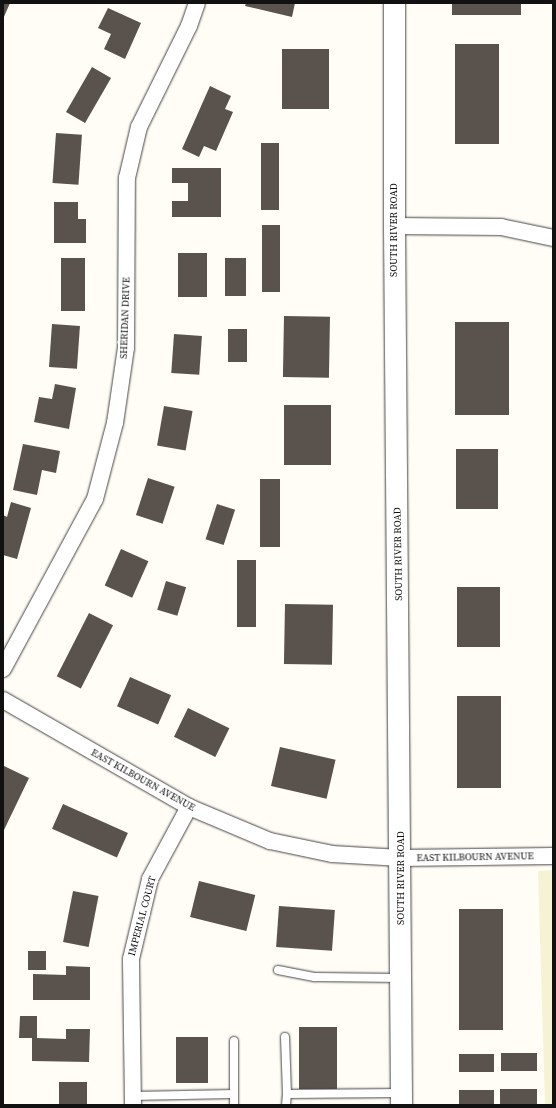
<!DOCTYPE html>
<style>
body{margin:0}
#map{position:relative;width:556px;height:1108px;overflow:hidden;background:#fffdf5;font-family:"Source Serif 4",serif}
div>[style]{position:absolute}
.farmland>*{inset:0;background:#f6f3d4}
.building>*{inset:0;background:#5a524d;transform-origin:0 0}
.roads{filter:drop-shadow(0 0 1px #444) drop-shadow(0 0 1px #444)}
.service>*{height:8px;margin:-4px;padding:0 4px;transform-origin:4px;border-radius:4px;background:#fff}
.minor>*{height:16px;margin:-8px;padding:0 8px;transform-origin:8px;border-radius:8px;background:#fff}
.tertiary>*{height:21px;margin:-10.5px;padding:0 10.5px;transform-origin:10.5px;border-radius:10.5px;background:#fff}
span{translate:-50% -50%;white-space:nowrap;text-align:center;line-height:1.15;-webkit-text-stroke:4px #fff;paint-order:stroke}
.street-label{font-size:10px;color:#111}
.frame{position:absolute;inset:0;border:4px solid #111;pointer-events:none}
</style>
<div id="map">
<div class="farmland">
<div style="clip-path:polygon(553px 870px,553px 1105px,545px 1105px,538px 871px)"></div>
</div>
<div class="building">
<div style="clip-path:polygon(3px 3px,10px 3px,3px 19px)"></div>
<div style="clip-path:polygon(246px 3px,295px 3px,292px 17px,245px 6px)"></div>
<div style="left:452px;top:3px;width:69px;height:12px"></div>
<div style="clip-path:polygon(108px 8px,141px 23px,125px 59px,104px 49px,111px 34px,98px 28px)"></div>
<div style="left:455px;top:44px;width:44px;height:100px"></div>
<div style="left:282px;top:49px;width:47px;height:60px"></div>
<div style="left:92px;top:67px;width:22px;height:52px;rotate:30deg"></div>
<div style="clip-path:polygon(210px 86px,231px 96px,225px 109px,233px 112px,216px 151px,204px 146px,199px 157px,182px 149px)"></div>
<div style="left:56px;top:133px;width:26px;height:50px;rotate:4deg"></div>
<div style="left:261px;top:143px;width:18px;height:67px"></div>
<div style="clip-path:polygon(172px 168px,221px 168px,221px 217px,172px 217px,172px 201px,188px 201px,188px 183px,172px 183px)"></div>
<div style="clip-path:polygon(54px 202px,78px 202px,78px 219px,86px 219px,86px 243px,54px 243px)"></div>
<div style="left:262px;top:225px;width:18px;height:67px"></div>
<div style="left:178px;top:253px;width:29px;height:44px"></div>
<div style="left:61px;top:258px;width:24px;height:53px"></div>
<div style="left:225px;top:258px;width:21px;height:38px"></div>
<div style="left:284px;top:316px;width:46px;height:61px;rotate:1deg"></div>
<div style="left:455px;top:322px;width:54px;height:93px"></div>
<div style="left:52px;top:324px;width:28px;height:43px;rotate:4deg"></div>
<div style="left:228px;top:329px;width:19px;height:33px"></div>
<div style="left:174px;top:334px;width:28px;height:39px;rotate:4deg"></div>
<div style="clip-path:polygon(55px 384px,76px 388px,69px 429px,34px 422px,39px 397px,52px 399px)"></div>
<div style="left:284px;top:405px;width:47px;height:60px"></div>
<div style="left:164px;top:406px;width:29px;height:40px;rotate:10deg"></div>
<div style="clip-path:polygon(23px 444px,60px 451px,56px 473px,42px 470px,37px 495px,13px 490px)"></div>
<div style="left:456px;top:449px;width:42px;height:60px"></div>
<div style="left:148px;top:478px;width:28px;height:39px;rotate:18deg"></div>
<div style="left:260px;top:479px;width:20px;height:68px"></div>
<div style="clip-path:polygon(11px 502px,31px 508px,17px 559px,3px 555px,3px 515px,7px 517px)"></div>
<div style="left:217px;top:504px;width:19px;height:37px;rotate:18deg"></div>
<div style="left:121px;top:549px;width:30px;height:40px;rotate:24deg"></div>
<div style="left:237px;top:560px;width:19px;height:67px"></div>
<div style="left:166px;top:581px;width:21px;height:30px;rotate:17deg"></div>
<div style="left:457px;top:587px;width:43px;height:60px"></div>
<div style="left:285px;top:604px;width:48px;height:60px;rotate:1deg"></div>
<div style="left:89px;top:613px;width:27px;height:71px;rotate:27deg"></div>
<div style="left:130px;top:677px;width:45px;height:32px;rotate:24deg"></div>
<div style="left:457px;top:696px;width:44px;height:92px"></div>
<div style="left:188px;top:708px;width:46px;height:32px;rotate:26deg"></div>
<div style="left:280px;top:747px;width:57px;height:40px;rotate:13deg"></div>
<div style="clip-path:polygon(4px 766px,29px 778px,3px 832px,3px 769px)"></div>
<div style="left:63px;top:804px;width:71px;height:27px;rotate:24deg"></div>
<div style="left:199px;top:881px;width:58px;height:37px;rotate:14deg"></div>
<div style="left:73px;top:891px;width:26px;height:52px;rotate:11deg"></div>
<div style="left:279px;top:906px;width:56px;height:41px;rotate:4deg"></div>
<div style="left:459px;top:909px;width:44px;height:121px"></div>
<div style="left:28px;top:951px;width:18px;height:19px"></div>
<div style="clip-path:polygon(66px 966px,90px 967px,90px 1000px,33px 1000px,33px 974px,66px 975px)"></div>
<div style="clip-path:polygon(20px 1016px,37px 1016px,37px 1038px,66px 1039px,66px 1029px,90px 1029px,89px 1062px,32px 1061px,32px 1038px,19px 1038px)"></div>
<div style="left:299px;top:1027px;width:38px;height:62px"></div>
<div style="left:176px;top:1037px;width:32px;height:46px"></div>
<div style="left:501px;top:1053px;width:36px;height:18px"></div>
<div style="left:459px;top:1054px;width:35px;height:18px"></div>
<div style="left:59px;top:1082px;width:28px;height:23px"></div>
<div style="left:500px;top:1089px;width:37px;height:16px"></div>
<div style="left:459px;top:1090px;width:35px;height:15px"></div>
</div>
<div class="roads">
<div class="service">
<div style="left:278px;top:970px;width:38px;rotate:11deg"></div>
<div style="left:315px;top:977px;width:85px;rotate:0.7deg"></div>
<div style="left:285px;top:1037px;width:57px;rotate:88deg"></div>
<div style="left:287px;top:1094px;width:114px;rotate:-0.5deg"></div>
<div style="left:234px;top:1094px;width:11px;rotate:90deg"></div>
<div style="left:132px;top:1096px;width:102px;rotate:-1.1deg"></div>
<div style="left:234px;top:1094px;width:53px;rotate:-90deg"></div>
<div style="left:286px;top:1105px;width:11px;rotate:-85deg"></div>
</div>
<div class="minor">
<div style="left:394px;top:226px;width:107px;rotate:0.5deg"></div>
<div style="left:501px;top:227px;width:53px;rotate:11.9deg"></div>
<div style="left:3px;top:669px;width:193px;rotate:-61.6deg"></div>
<div style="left:95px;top:499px;width:79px;rotate:-75.3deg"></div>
<div style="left:115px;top:423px;width:76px;rotate:-81.7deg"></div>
<div style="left:126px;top:348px;width:170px;rotate:-89.7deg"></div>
<div style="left:127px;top:178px;width:52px;rotate:-76.8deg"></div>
<div style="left:139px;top:127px;width:113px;rotate:-63.7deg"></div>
<div style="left:189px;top:26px;width:24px;rotate:-71deg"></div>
<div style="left:3px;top:700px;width:215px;rotate:29.9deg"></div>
<div style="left:189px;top:807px;width:88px;rotate:22.8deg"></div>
<div style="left:270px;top:841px;width:63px;rotate:11.8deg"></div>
<div style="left:332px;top:854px;width:69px;rotate:3.3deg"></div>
<div style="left:401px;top:858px;width:152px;rotate:-0.8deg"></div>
<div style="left:133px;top:1105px;width:146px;rotate:-90.8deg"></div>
<div style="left:131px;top:959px;width:82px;rotate:-76.6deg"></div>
<div style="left:150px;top:879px;width:82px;rotate:-61.6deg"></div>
</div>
<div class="tertiary">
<div style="left:394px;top:3px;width:223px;rotate:90deg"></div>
<div style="left:394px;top:226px;width:879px;rotate:89.54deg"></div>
</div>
</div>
<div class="street-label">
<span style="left:394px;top:230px;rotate:-90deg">SOUTH RIVER ROAD</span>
<span style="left:125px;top:318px;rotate:-88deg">SHERIDAN DRIVE</span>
<span style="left:398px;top:554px;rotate:-91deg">SOUTH RIVER ROAD</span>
<span style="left:143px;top:780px;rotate:29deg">EAST KILBOURN AVENUE</span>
<span style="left:475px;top:857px;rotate:-1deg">EAST KILBOURN AVENUE</span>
<span style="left:401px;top:878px;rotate:-90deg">SOUTH RIVER ROAD</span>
<span style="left:142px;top:916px;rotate:-75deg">IMPERIAL COURT</span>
</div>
<div class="frame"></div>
</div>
